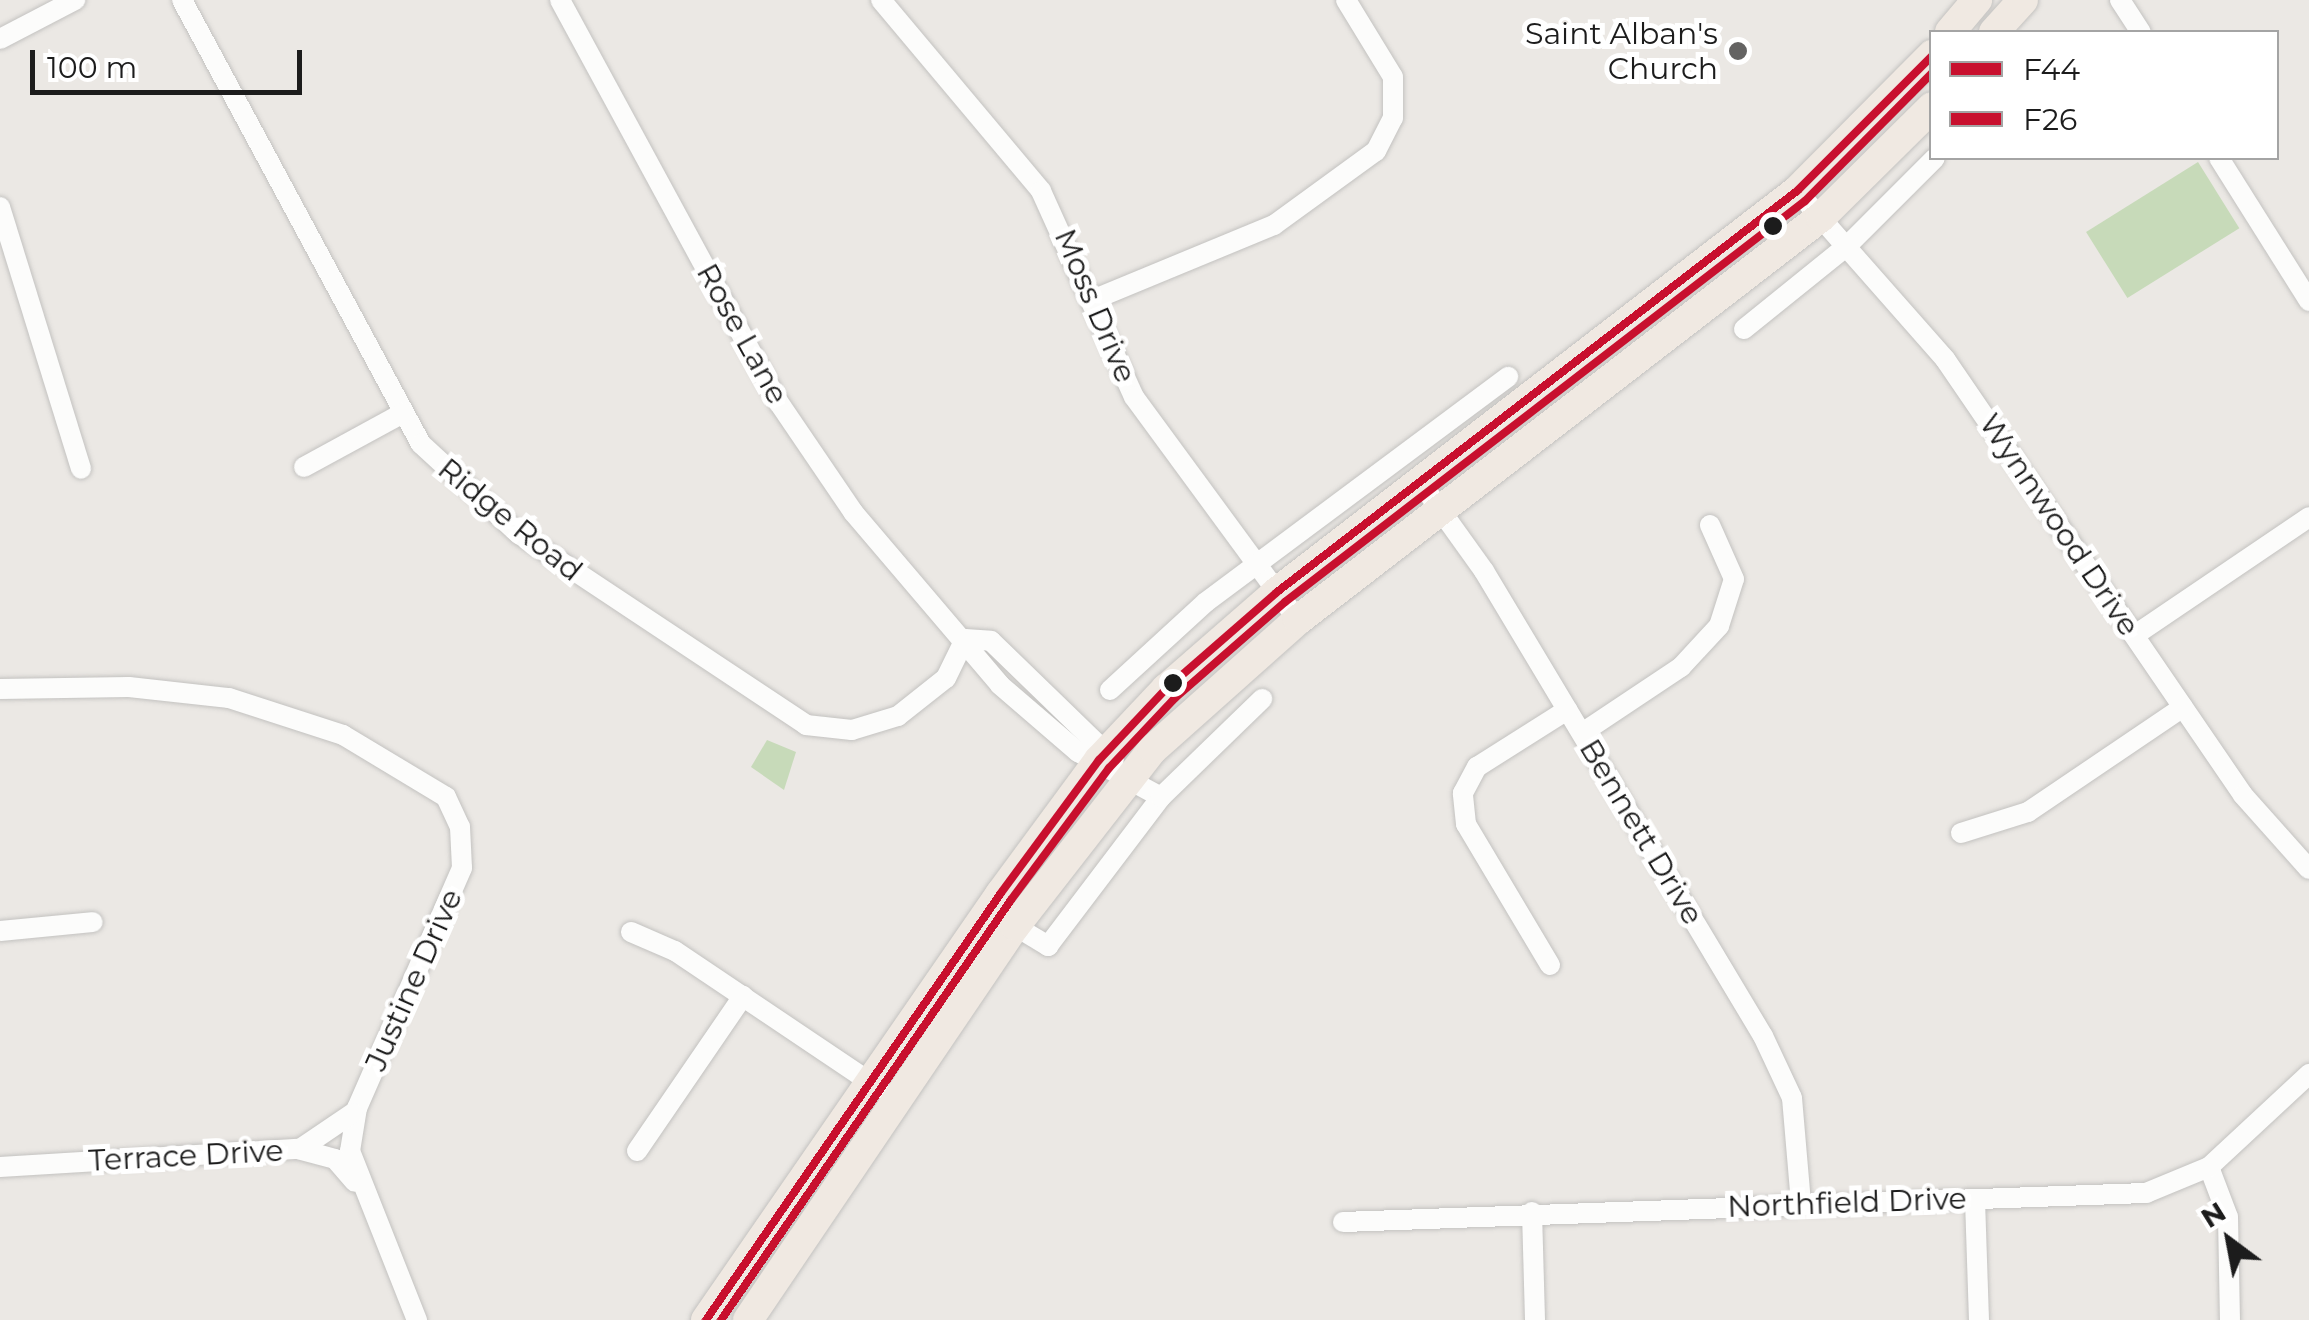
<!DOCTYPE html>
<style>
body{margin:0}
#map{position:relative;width:2309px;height:1320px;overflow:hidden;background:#ebe8e4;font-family:Montserrat,sans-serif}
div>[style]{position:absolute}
.forest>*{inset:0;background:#c7dab9;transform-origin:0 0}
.roads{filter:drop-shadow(0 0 2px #c3c2c0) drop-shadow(0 0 2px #c3c2c0)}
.minor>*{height:20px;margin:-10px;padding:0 10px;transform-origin:10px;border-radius:10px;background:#fcfcfb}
.primary>*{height:30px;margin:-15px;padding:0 15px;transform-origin:15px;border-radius:15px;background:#f0e9e2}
.bus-1>*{height:8px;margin:-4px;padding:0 4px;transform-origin:4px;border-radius:4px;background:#c8102e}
.bus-2>*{height:8px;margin:-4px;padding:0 4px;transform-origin:4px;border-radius:4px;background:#c8102e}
.dots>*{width:28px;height:28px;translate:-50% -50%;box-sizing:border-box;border:5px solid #fff;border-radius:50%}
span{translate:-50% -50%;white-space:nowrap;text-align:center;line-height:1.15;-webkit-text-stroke:10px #fff;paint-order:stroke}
.poi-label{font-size:30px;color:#1c1c1c}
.right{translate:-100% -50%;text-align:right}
.street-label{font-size:30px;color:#1c1c1c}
.legend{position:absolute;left:1929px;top:30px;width:350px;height:130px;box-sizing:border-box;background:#fff;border:2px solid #a4a4a4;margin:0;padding:12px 18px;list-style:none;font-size:30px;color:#1c1c1c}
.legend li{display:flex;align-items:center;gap:20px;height:50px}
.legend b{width:50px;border:2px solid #a4a4a4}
.north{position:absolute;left:2179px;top:1190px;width:100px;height:100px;-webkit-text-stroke:8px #fff;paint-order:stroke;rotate:328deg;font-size:28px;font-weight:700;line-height:40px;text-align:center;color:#1c1c1c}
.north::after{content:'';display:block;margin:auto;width:35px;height:45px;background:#1c1c1c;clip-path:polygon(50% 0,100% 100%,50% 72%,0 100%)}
.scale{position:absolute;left:30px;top:50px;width:272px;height:45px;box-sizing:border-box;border:5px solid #1c1c1c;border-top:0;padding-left:12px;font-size:30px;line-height:35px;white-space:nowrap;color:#1c1c1c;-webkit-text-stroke:8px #fff;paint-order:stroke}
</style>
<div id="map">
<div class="forest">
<div style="left:2198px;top:162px;width:78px;height:132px;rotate:58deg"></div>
<div style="clip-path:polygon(767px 740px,796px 752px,784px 790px,751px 767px)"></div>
</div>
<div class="roads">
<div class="minor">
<div style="left:182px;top:0;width:504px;rotate:61.71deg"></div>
<div style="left:421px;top:444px;width:133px;rotate:42.6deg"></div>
<div style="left:519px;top:534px;width:345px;rotate:33.6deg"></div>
<div style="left:806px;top:725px;width:46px;rotate:6.2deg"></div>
<div style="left:852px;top:730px;width:48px;rotate:-16.9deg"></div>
<div style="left:898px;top:716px;width:61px;rotate:-38.4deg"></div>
<div style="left:946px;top:678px;width:43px;rotate:-64deg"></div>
<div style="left:560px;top:0;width:459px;rotate:61.5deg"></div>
<div style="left:779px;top:403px;width:132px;rotate:55.8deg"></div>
<div style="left:853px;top:512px;width:227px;rotate:49.6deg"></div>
<div style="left:1000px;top:685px;width:103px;rotate:40.7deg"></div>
<div style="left:1078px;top:752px;width:94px;rotate:28.5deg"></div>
<div style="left:881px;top:0;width:249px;rotate:50deg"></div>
<div style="left:1041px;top:191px;width:226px;rotate:65.7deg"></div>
<div style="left:1134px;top:397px;width:277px;rotate:53.7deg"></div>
<div style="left:2120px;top:0;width:38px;rotate:57deg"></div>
<div style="left:0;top:39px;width:85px;rotate:-27.5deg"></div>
<div style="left:2219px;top:158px;width:169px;rotate:57.8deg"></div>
<div style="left:1797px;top:191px;width:224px;rotate:48.6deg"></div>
<div style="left:1945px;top:359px;width:528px;rotate:55.65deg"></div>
<div style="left:2243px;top:795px;width:99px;rotate:48.3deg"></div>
<div style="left:0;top:207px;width:274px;rotate:72.8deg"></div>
<div style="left:1095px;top:299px;width:194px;rotate:-22.5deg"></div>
<div style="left:1274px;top:225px;width:126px;rotate:-36deg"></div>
<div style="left:1376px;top:151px;width:37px;rotate:-63deg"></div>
<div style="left:1393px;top:118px;width:41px;rotate:-90deg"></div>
<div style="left:1393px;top:77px;width:90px;rotate:-121.4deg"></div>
<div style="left:1744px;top:329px;width:132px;rotate:-38.9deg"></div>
<div style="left:1847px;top:246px;width:124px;rotate:-45deg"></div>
<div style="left:304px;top:467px;width:113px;rotate:-28.6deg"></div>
<div style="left:1421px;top:483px;width:108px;rotate:54.4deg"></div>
<div style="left:1484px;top:571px;width:542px;rotate:59.04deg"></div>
<div style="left:1763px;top:1036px;width:68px;rotate:64.9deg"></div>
<div style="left:1792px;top:1098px;width:106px;rotate:85.1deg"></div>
<div style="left:2135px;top:635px;width:210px;rotate:-34.1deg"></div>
<div style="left:965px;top:639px;width:26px;rotate:4deg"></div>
<div style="left:991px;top:641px;width:171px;rotate:44.1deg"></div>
<div style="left:0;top:689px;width:129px;rotate:-0.9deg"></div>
<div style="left:129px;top:687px;width:101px;rotate:6.3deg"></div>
<div style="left:229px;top:698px;width:120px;rotate:18deg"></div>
<div style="left:343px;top:735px;width:120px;rotate:31deg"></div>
<div style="left:446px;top:797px;width:33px;rotate:65deg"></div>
<div style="left:460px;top:827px;width:41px;rotate:87.2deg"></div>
<div style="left:462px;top:868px;width:262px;rotate:113.6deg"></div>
<div style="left:357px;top:1108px;width:44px;rotate:99.2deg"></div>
<div style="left:350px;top:1151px;width:182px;rotate:68.4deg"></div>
<div style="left:1110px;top:690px;width:130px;rotate:-42.5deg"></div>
<div style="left:1206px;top:602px;width:377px;rotate:-36.7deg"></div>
<div style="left:1582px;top:733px;width:119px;rotate:-33.7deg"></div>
<div style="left:1681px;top:667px;width:56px;rotate:-47.2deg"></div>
<div style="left:1719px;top:626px;width:49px;rotate:-72.3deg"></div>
<div style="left:1734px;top:579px;width:59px;rotate:-114deg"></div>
<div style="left:1961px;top:833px;width:70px;rotate:-17.4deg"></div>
<div style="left:2028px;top:812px;width:187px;rotate:-34.1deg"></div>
<div style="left:1015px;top:926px;width:39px;rotate:31deg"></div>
<div style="left:1048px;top:946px;width:187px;rotate:-52.8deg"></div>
<div style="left:1161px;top:797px;width:141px;rotate:-44.1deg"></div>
<div style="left:0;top:931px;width:93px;rotate:-5.5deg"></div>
<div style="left:631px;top:932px;width:48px;rotate:23.4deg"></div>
<div style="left:675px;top:951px;width:246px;rotate:33.9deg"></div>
<div style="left:1550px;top:965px;width:164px;rotate:-120.8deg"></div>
<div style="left:1466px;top:824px;width:31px;rotate:-96deg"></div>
<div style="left:1463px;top:793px;width:30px;rotate:-62deg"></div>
<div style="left:1477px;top:767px;width:107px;rotate:-32.3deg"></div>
<div style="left:300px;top:1149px;width:64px;rotate:-34.2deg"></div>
<div style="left:637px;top:1151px;width:188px;rotate:-55.6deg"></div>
<div style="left:0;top:1167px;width:299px;rotate:-3.5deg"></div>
<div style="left:298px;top:1149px;width:38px;rotate:15deg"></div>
<div style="left:335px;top:1159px;width:30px;rotate:49deg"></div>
<div style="left:2209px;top:1167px;width:53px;rotate:69.2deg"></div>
<div style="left:2228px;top:1217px;width:103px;rotate:88.9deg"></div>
<div style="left:1975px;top:1200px;width:120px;rotate:88.1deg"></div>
<div style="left:1532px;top:1212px;width:108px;rotate:88.4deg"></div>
<div style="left:1343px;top:1222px;width:804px;rotate:-2.07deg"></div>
<div style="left:2146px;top:1193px;width:68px;rotate:-22.4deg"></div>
<div style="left:2209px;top:1167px;width:137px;rotate:-42.9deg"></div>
</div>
<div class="primary">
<div style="left:1950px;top:32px;width:42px;rotate:-49.8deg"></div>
<div style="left:1994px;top:32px;width:43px;rotate:-47.8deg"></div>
<div style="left:706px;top:1320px;width:519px;rotate:-55.36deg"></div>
<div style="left:1001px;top:893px;width:165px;rotate:-53.6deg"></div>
<div style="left:1099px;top:760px;width:98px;rotate:-46.7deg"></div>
<div style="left:1166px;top:689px;width:147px;rotate:-41.1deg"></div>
<div style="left:1277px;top:592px;width:657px;rotate:-37.64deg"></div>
<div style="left:1797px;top:191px;width:192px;rotate:-45.2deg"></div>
<div style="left:748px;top:1320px;width:476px;rotate:-55.9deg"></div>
<div style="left:1015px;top:926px;width:224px;rotate:-52.1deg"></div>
<div style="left:1153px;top:749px;width:194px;rotate:-41.7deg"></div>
<div style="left:1298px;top:620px;width:660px;rotate:-37.62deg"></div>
<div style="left:1821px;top:217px;width:156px;rotate:-44.7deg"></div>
</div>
</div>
<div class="bus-1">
<div style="left:706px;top:1320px;width:519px;rotate:-55.36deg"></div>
<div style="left:1001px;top:893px;width:165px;rotate:-53.6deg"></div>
<div style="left:1099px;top:760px;width:98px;rotate:-46.7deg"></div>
<div style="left:1166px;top:689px;width:147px;rotate:-41.1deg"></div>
<div style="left:1277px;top:592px;width:657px;rotate:-37.64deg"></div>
<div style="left:1797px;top:191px;width:191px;rotate:-45deg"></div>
</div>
<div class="bus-2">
<div style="left:721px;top:1320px;width:510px;rotate:-55.38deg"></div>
<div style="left:1011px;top:900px;width:164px;rotate:-53.4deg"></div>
<div style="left:1109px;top:768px;width:96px;rotate:-46.7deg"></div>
<div style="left:1175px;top:698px;width:146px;rotate:-41.1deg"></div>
<div style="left:1285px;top:602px;width:657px;rotate:-37.64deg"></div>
<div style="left:1805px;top:201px;width:180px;rotate:-45.2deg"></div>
</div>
<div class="dots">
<div style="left:1738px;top:51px;background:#646362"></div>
<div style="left:1773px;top:226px;background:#1c1c1c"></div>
<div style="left:1173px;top:683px;background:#1c1c1c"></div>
</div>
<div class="poi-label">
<span class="right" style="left:1718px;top:51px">Saint Alban's<br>Church</span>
</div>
<div class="street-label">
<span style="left:1095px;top:306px;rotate:67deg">Moss Drive</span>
<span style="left:742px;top:334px;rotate:61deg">Rose Lane</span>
<span style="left:510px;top:520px;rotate:39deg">Ridge Road</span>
<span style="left:2059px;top:525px;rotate:56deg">Wynnwood Drive</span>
<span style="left:1641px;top:832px;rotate:59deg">Bennett Drive</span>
<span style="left:414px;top:980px;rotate:-66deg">Justine Drive</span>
<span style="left:186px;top:1156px;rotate:-3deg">Terrace Drive</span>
<span style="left:1847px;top:1203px;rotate:-2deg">Northfield Drive</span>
</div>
<ul class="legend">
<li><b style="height:12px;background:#c8102e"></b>F44</li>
<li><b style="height:12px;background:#c8102e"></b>F26</li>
</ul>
<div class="north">N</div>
<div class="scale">100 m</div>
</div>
